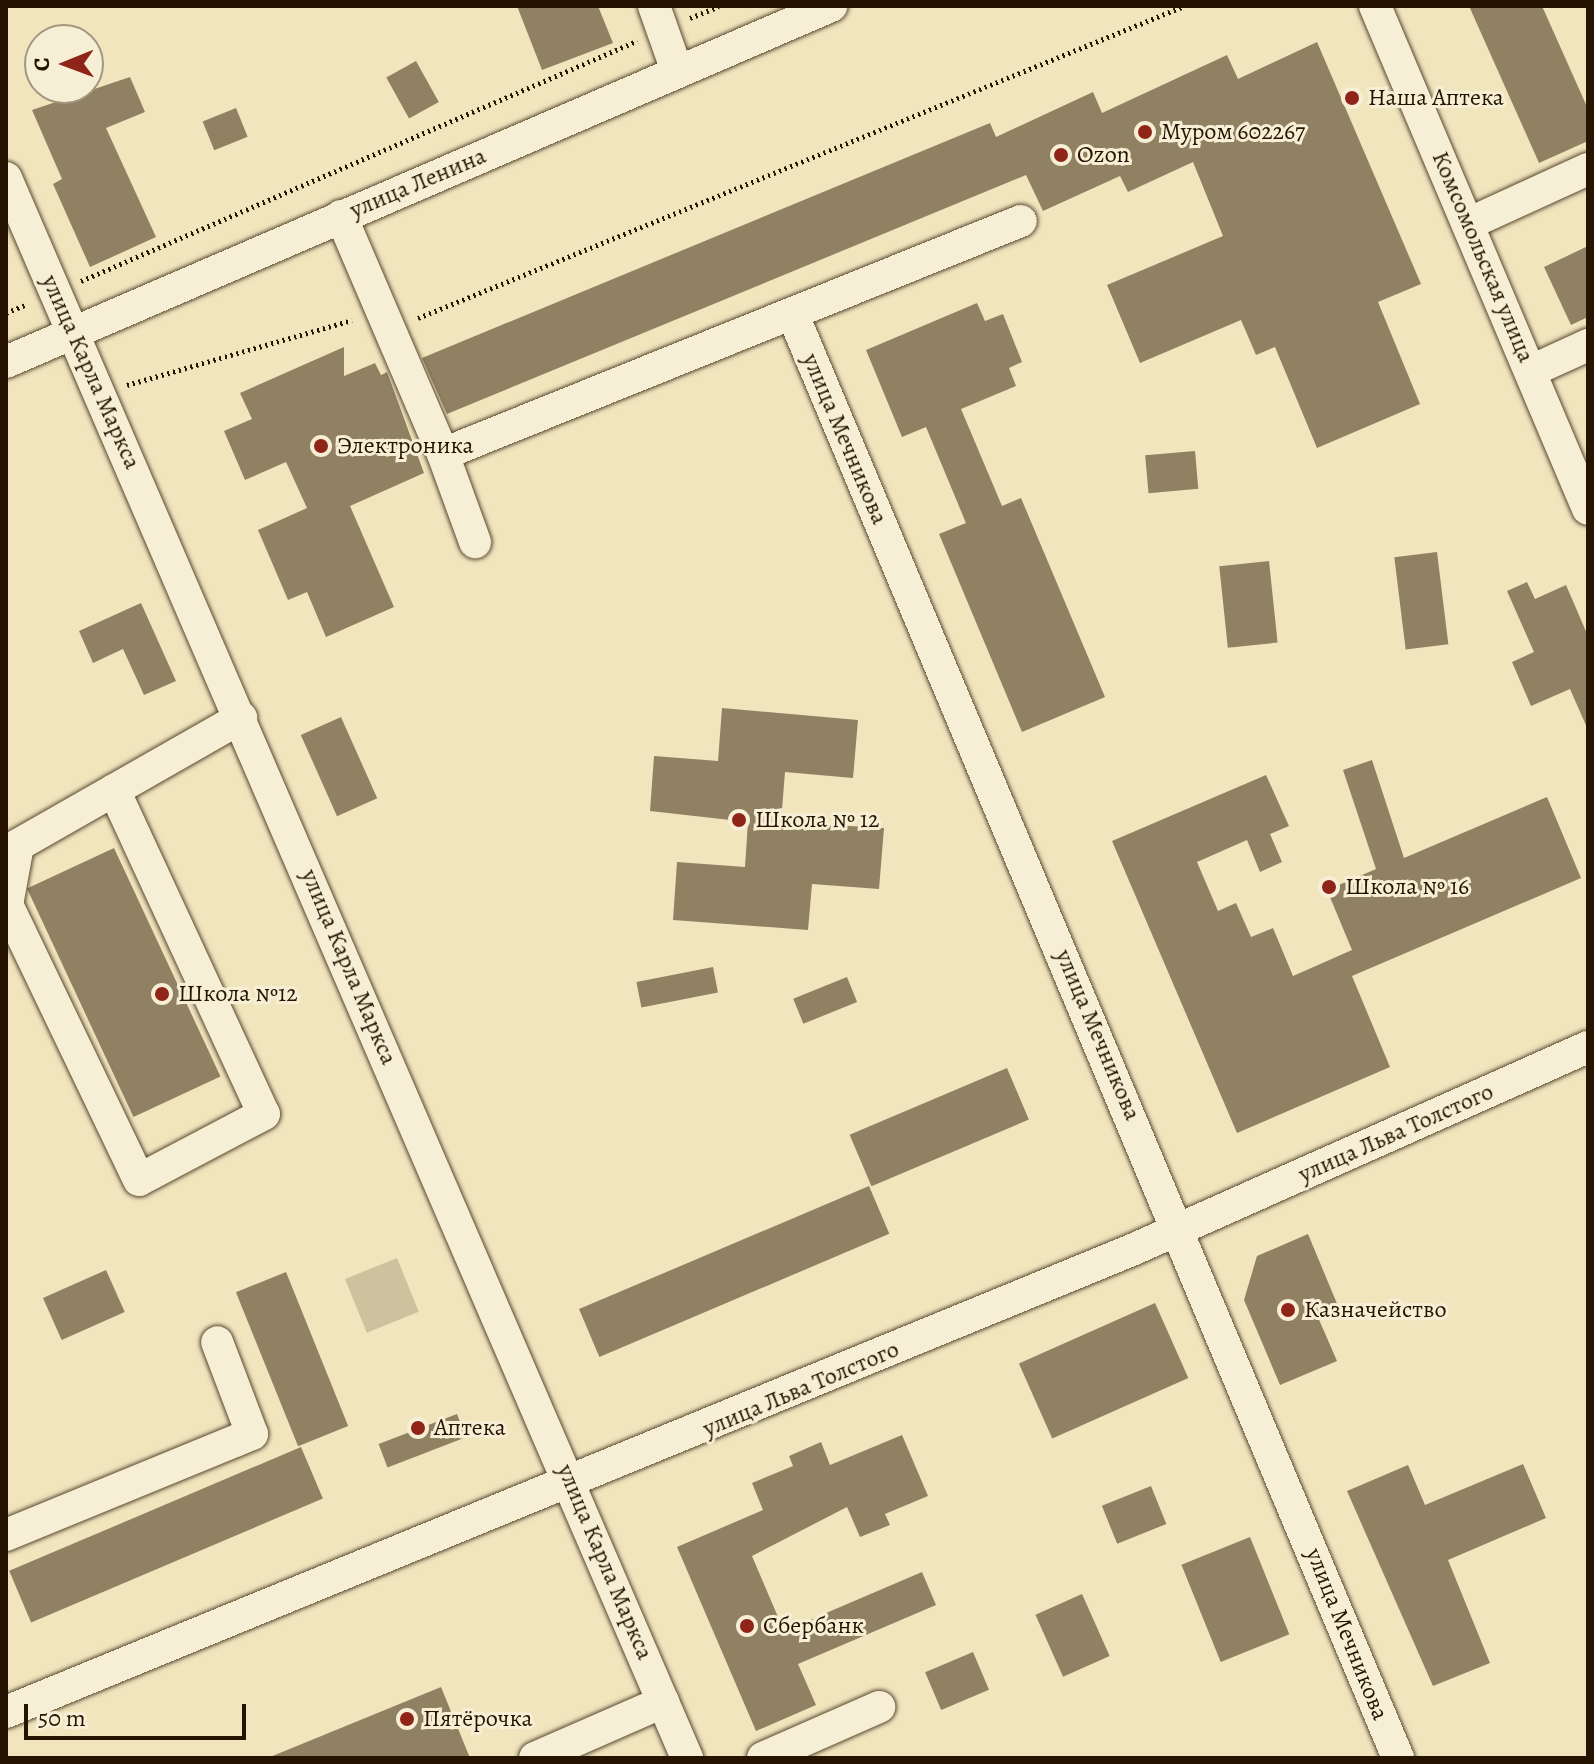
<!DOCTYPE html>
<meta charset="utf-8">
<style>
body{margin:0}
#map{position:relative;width:1594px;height:1764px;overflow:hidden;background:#f1e5be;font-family:Alegreya,serif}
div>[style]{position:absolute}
.green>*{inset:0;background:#cec19e;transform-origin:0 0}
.building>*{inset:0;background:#908163;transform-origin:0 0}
.path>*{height:5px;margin-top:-2.5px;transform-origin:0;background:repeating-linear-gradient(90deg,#261400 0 2px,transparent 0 6px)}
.roads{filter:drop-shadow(0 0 2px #594830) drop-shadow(0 0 2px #594830)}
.minor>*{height:32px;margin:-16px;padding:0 16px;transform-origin:16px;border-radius:16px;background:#f6eed5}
.dots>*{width:22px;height:22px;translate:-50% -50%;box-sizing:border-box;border:4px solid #f6eed5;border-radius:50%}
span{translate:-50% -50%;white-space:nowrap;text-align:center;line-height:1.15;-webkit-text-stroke:6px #f6eed5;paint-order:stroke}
.poi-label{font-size:24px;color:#261400}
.left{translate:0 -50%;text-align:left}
.street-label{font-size:24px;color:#261400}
.frame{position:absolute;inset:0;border:8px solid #261400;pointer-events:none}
.north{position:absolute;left:24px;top:24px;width:80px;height:80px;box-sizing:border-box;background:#f6eed5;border:2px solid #a39780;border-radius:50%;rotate:269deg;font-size:22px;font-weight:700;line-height:32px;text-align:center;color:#261400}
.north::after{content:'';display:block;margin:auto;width:28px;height:36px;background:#8f2418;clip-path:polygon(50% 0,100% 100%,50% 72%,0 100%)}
.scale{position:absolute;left:24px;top:1704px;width:222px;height:36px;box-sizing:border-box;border:4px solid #261400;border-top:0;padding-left:10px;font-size:24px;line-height:28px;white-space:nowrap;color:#261400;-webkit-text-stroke:6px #f6eed5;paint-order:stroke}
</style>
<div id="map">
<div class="green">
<div style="left:397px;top:1258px;width:58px;height:56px;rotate:68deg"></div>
</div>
<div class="building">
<div style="clip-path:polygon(517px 6px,598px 6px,613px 43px,542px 70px)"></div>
<div style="clip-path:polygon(1469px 6px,1542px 6px,1588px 109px,1588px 141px,1539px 163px)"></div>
<div style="clip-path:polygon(1317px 42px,1421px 284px,1378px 302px,1420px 404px,1317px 448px,1275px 347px,1256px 355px,1241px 320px,1140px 363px,1107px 285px,1223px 236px,1193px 162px,1128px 192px,1120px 176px,1043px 211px,1026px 175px,447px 414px,422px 358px,990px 123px,996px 137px,1093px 92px,1102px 113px,1227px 55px,1238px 79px)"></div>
<div style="left:416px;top:61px;width:47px;height:34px;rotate:61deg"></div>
<div style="clip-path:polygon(130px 77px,145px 112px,106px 128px,156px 237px,90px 267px,53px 184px,62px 179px,32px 110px)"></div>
<div style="left:236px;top:108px;width:31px;height:36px;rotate:68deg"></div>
<div style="clip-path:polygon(1588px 246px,1588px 317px,1571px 325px,1544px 267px)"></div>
<div style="clip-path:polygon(977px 303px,985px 321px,1003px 314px,1022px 362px,1009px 368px,1016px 386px,961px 409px,1002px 506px,1021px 498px,1105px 697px,1022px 732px,939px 534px,966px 523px,926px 427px,902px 437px,866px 350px)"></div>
<div style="clip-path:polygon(344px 347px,344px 376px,375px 363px,381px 375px,387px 372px,424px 473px,350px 506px,394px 607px,326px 637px,307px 592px,288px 600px,258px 530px,307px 508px,286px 462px,245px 480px,224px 431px,252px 419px,240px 393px)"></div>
<div style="left:1195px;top:451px;width:38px;height:50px;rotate:85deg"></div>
<div style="left:1437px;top:552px;width:93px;height:43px;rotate:83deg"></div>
<div style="left:1269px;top:561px;width:82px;height:50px;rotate:84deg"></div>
<div style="clip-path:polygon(1527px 582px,1535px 599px,1566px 585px,1588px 636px,1588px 730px,1570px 689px,1531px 706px,1512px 662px,1534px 652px,1507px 591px)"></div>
<div style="clip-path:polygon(141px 603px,176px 681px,144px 695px,123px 649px,93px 663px,79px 631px)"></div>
<div style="clip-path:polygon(722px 708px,858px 720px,853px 778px,785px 772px,781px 822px,884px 828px,879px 889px,812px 884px,808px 930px,673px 920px,677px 862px,745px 867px,748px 822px,650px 811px,654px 756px,718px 761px)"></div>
<div style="left:341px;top:717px;width:89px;height:44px;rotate:66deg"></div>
<div style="clip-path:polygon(1372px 760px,1404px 858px,1547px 797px,1581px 878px,1352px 976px,1390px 1067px,1237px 1133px,1112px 841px,1266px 775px,1289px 826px,1270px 834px,1282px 862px,1260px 872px,1247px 840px,1197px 862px,1218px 911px,1236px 903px,1251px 937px,1273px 928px,1293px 976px,1352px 950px,1327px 890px,1376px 869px,1343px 770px)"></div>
<div style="left:114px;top:848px;width:252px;height:96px;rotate:65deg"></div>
<div style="left:713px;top:967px;width:26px;height:78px;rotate:79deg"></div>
<div style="left:847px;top:977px;width:27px;height:58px;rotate:68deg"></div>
<div style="left:1007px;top:1068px;width:56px;height:171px;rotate:67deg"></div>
<div style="left:869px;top:1186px;width:52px;height:315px;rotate:67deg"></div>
<div style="clip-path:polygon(1308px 1234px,1338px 1306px,1317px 1315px,1337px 1361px,1280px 1385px,1244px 1300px,1257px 1256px)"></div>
<div style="left:106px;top:1270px;width:46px;height:69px;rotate:66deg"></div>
<div style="left:286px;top:1272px;width:166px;height:54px;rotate:68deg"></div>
<div style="left:1155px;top:1303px;width:82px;height:149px;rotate:66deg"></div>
<div style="left:457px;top:1414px;width:25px;height:84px;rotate:69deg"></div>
<div style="clip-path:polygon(902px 1435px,928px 1496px,885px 1514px,890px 1525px,860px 1537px,847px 1507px,752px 1556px,784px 1631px,922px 1572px,936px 1605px,798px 1664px,816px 1705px,756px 1731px,677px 1547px,763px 1510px,752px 1483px,793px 1466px,789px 1456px,821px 1442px,830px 1465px)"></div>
<div style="left:301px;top:1447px;width:56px;height:317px;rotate:67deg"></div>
<div style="clip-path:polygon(1523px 1464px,1546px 1518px,1448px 1560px,1490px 1663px,1433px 1686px,1347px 1491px,1408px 1465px,1425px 1505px)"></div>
<div style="left:1151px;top:1486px;width:41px;height:53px;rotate:68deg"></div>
<div style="left:1250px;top:1537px;width:105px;height:74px;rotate:68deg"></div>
<div style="left:1082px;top:1594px;width:68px;height:51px;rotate:66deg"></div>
<div style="left:973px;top:1652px;width:41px;height:52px;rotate:67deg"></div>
<div style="clip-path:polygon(441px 1687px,470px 1758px,270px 1758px,270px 1757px)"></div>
</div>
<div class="path">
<div style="left:690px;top:18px;width:31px;rotate:-22deg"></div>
<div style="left:81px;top:281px;width:606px;rotate:-23.35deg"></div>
<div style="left:6px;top:313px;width:23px;rotate:-23deg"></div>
<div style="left:418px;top:318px;width:827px;rotate:-22.16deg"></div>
<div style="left:127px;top:385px;width:234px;rotate:-16.1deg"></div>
</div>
<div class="roads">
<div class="minor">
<div style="left:654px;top:6px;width:69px;rotate:70.5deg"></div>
<div style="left:1375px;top:6px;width:546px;rotate:67.05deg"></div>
<div style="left:6px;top:178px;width:1721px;rotate:66.68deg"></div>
<div style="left:341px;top:216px;width:259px;rotate:66.8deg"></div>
<div style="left:443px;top:454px;width:623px;rotate:-21.96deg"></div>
<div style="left:1470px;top:223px;width:130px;rotate:-24.6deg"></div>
<div style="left:793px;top:315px;width:1565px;rotate:67.25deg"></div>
<div style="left:6px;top:362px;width:899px;rotate:-23.34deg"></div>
<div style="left:1531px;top:371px;width:63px;rotate:-24.5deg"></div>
<div style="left:443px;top:454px;width:94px;rotate:70deg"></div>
<div style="left:114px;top:790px;width:357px;rotate:65.2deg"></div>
<div style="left:264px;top:1114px;width:141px;rotate:152.2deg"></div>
<div style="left:139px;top:1180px;width:305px;rotate:-115.6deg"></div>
<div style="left:7px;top:905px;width:61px;rotate:-79.6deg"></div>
<div style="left:18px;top:845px;width:257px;rotate:-29.7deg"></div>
<div style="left:6px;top:1535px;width:266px;rotate:-22.3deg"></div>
<div style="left:252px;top:1434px;width:98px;rotate:-110.8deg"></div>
<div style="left:6px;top:1712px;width:1217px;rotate:-22.31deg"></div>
<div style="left:1132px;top:1250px;width:499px;rotate:-24deg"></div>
<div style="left:535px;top:1758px;width:140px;rotate:-23.6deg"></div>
<div style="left:763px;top:1758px;width:127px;rotate:-23.7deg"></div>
</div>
</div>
<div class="dots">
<div style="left:1352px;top:98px;background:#8f2418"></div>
<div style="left:1145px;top:132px;background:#8f2418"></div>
<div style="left:1061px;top:155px;background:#8f2418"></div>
<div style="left:321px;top:446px;background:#8f2418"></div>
<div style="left:739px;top:820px;background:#8f2418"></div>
<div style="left:1329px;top:887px;background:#8f2418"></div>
<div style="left:162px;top:994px;background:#8f2418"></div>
<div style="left:1288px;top:1310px;background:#8f2418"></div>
<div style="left:418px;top:1428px;background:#8f2418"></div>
<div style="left:747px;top:1626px;background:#8f2418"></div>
<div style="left:407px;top:1719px;background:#8f2418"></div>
</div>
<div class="poi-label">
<span class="left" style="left:1368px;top:98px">Наша Аптека</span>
<span class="left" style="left:1161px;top:132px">Муром 602267</span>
<span class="left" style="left:1077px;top:155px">Ozon</span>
<span class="left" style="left:337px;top:446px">Электроника</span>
<span class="left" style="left:755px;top:820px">Школа № 12</span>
<span class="left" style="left:1345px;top:887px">Школа № 16</span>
<span class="left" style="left:178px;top:994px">Школа №12</span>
<span class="left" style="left:1304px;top:1310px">Казначейство</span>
<span class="left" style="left:434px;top:1428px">Аптека</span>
<span class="left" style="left:763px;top:1626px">Сбербанк</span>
<span class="left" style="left:423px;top:1719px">Пятёрочка</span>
</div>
<div class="street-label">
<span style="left:418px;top:183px;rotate:-23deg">улица Ленина</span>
<span style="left:1483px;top:257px;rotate:67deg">Комсомольская улица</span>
<span style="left:91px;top:372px;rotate:66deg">улица Карла Маркса</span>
<span style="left:845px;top:439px;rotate:67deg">улица Мечникова</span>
<span style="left:349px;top:967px;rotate:67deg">улица Карла Маркса</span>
<span style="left:1098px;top:1035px;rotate:67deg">улица Мечникова</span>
<span style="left:1396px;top:1133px;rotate:-24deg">улица Льва Толстого</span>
<span style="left:801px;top:1389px;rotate:-23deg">улица Льва Толстого</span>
<span style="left:605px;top:1562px;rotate:67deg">улица Карла Маркса</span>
<span style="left:1347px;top:1634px;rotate:68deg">улица Мечникова</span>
</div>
<div class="frame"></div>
<div class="north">С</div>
<div class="scale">50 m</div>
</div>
